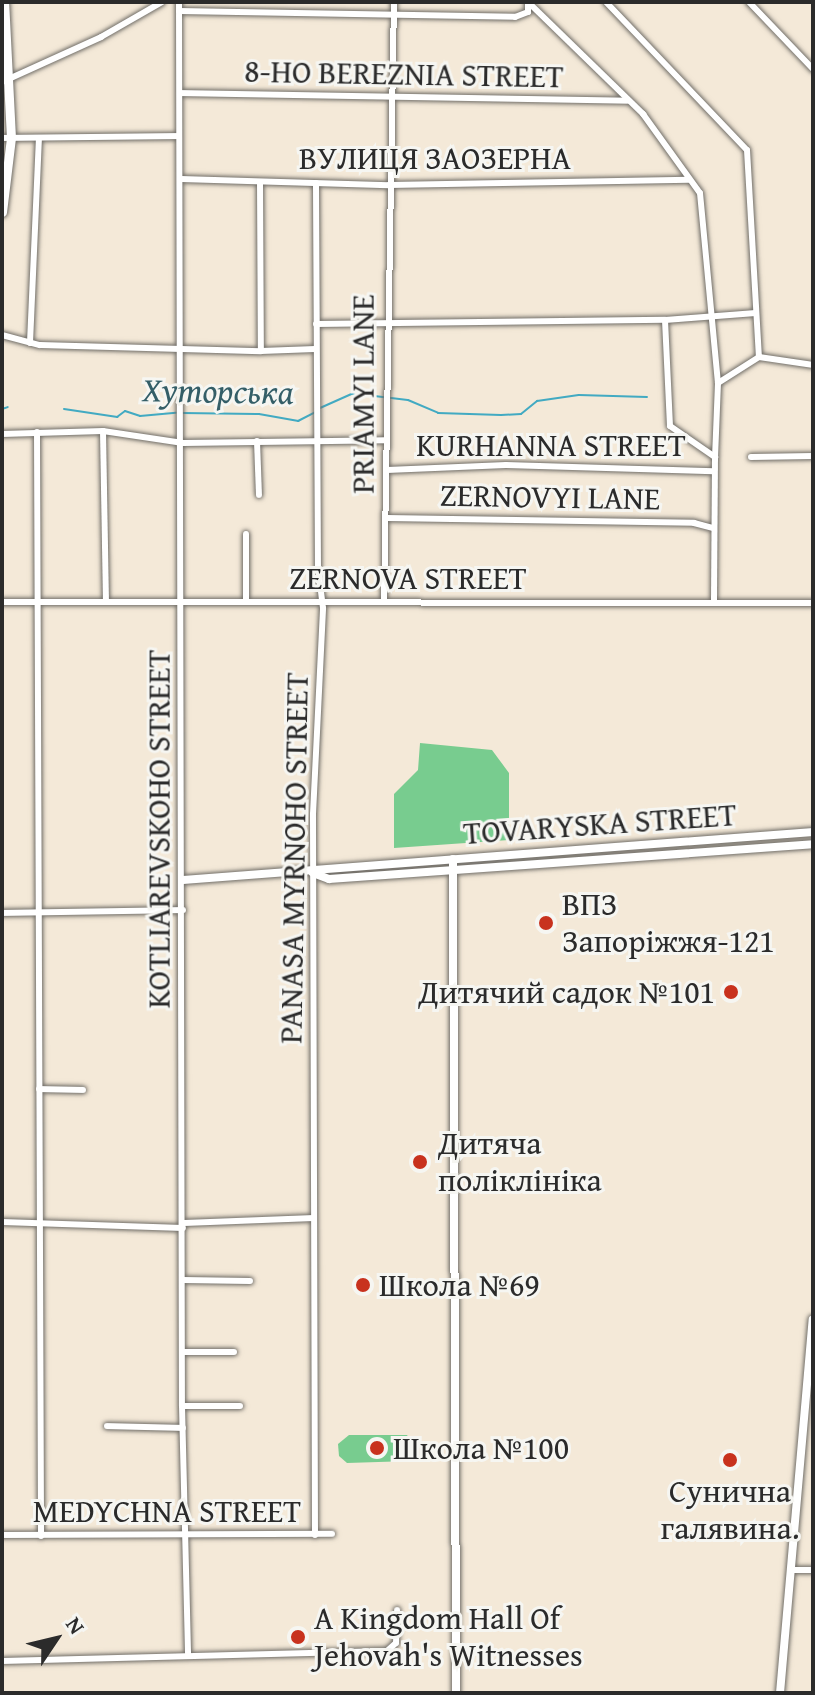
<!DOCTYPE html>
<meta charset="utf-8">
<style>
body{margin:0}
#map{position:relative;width:815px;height:1695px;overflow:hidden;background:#f4e9d8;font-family:"Gentium Book Plus",serif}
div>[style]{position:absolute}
.green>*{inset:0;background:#78cc8f}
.stream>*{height:2px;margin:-1px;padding:0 1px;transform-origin:1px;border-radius:1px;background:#42aac2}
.roads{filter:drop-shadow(0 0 2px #716e68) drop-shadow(0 0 2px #716e68)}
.street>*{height:6px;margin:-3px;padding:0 3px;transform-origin:3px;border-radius:3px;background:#fff}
.secondary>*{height:8px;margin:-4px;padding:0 4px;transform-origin:4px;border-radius:4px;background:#fff}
.primary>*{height:9px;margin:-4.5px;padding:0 4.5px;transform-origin:4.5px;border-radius:4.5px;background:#fff}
.dots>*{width:22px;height:22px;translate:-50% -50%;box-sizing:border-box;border:4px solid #f6f6f2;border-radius:50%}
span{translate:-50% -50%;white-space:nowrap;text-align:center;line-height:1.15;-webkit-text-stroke:6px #f6f6f2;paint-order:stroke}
.street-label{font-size:32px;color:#2b2b2b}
.poi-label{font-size:32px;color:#2b2b2b}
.left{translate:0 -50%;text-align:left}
.right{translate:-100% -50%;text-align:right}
.water-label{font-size:34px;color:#345e67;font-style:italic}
.frame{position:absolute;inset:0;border:4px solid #2b2b2b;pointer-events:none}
.north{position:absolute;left:16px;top:1599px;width:80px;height:80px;-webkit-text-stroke:6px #f6f6f2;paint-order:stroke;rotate:55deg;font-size:22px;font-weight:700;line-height:32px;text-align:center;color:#2b2b2b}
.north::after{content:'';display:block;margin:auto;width:28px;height:36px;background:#2b2b2b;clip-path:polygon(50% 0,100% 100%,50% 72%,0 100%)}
</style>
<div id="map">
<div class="green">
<div style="clip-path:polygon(420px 743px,492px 750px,509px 773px,509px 840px,394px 848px,394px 794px,418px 770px)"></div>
<div style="clip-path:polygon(349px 1435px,407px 1435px,417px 1451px,410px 1461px,347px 1463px,339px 1456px,338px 1444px)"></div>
</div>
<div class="stream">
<div style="left:320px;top:408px;width:35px;rotate:-24deg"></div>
<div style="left:352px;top:394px;width:14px;rotate:4deg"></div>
<div style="left:366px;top:395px;width:42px;rotate:6.8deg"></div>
<div style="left:408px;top:400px;width:33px;rotate:23deg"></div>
<div style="left:438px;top:413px;width:63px;rotate:1.8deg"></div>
<div style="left:501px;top:415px;width:20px;rotate:-3deg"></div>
<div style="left:521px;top:414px;width:21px;rotate:-39deg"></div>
<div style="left:537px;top:401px;width:42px;rotate:-8.1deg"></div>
<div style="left:579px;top:395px;width:68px;rotate:1.7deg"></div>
<div style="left:2px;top:409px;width:6px;rotate:-18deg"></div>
<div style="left:64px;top:409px;width:54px;rotate:8.6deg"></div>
<div style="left:117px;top:417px;width:10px;rotate:-37deg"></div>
<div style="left:125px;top:411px;width:16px;rotate:18deg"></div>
<div style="left:140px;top:416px;width:36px;rotate:-5deg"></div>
<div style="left:182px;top:413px;width:77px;rotate:0.7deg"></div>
<div style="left:259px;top:414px;width:40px;rotate:10deg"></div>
<div style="left:298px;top:421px;width:20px;rotate:-27deg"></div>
</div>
<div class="roads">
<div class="street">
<div style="left:179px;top:2px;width:1404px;rotate:89.88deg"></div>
<div style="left:182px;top:1406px;width:249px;rotate:88.6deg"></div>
<div style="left:528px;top:2px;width:161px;rotate:44.2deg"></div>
<div style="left:643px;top:114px;width:97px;rotate:54.2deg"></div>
<div style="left:700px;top:193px;width:191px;rotate:84.6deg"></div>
<div style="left:718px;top:383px;width:74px;rotate:92.3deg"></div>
<div style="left:606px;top:2px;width:204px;rotate:46.4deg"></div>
<div style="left:747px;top:150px;width:207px;rotate:86.7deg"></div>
<div style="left:749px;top:2px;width:93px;rotate:46.3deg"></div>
<div style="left:179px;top:11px;width:336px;rotate:1deg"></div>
<div style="left:515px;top:17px;width:14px;rotate:-21deg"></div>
<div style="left:528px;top:12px;width:10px;rotate:-90deg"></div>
<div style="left:2px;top:82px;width:109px;rotate:-24.4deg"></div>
<div style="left:101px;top:37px;width:70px;rotate:-29.8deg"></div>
<div style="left:180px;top:93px;width:447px;rotate:1deg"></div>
<div style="left:2px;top:138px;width:177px;rotate:-0.6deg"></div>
<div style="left:181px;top:179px;width:208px;rotate:1.7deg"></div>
<div style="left:389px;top:185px;width:300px;rotate:-1deg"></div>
<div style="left:260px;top:182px;width:169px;rotate:89.7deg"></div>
<div style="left:261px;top:351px;width:54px;rotate:-2.1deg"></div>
<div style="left:665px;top:320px;width:106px;rotate:87.3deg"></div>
<div style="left:670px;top:426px;width:55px;rotate:34.6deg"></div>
<div style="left:715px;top:457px;width:144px;rotate:90.4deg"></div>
<div style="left:316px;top:324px;width:349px;rotate:-0.7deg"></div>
<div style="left:665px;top:320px;width:91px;rotate:-4.4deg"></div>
<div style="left:2px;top:335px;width:39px;rotate:15deg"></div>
<div style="left:40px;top:345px;width:221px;rotate:1.6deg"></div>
<div style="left:30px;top:343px;width:205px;rotate:-87.5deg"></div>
<div style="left:759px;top:357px;width:55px;rotate:8.4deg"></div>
<div style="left:718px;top:383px;width:49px;rotate:-32.4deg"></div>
<div style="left:103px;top:431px;width:171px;rotate:89deg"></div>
<div style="left:37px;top:432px;width:1104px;rotate:89.79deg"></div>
<div style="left:2px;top:434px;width:101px;rotate:-1.7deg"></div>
<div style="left:103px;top:431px;width:81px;rotate:8.5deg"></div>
<div style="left:183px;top:443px;width:203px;rotate:-0.8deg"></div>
<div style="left:257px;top:441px;width:54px;rotate:87.9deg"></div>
<div style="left:751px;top:457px;width:62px;rotate:-0.9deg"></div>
<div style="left:387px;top:470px;width:119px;rotate:-2.4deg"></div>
<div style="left:506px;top:465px;width:208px;rotate:1.7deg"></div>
<div style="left:387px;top:518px;width:307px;rotate:0.9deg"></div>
<div style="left:694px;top:523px;width:20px;rotate:15deg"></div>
<div style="left:2px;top:602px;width:811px;rotate:0.07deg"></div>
<div style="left:246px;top:602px;width:68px;rotate:-90deg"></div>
<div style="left:384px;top:602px;width:600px;rotate:-89.05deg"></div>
<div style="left:2px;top:913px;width:181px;rotate:-0.9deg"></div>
<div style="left:39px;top:1089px;width:44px;rotate:1.3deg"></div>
<div style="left:2px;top:1222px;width:181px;rotate:1.9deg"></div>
<div style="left:184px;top:1223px;width:130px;rotate:-2.2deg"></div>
<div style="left:183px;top:1280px;width:67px;rotate:0.9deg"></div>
<div style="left:183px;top:1352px;width:51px"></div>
<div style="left:182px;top:1406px;width:58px"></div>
<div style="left:107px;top:1426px;width:76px;rotate:1.5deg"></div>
<div style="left:2px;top:1535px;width:330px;rotate:-0.2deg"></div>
<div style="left:315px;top:1535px;width:721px;rotate:-90.16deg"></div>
<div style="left:313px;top:814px;width:206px;rotate:-87.2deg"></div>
<div style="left:323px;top:608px;width:39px;rotate:-97deg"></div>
<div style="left:318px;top:569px;width:386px;rotate:-90.3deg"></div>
<div style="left:792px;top:1570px;width:21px"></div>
<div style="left:2px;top:1661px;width:385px;rotate:-1.5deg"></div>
<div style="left:387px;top:1651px;width:12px;rotate:-42deg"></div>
<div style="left:396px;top:1643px;width:33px;rotate:-88deg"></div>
</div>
<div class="secondary">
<div style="left:453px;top:859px;width:834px;rotate:89.79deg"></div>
<div style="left:313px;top:873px;width:17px;rotate:21deg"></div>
<div style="left:329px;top:879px;width:485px;rotate:-4.1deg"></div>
<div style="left:183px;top:880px;width:632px;rotate:-4.36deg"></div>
<div style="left:780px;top:1693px;width:375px;rotate:-85deg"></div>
</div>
<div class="primary">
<div style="left:2px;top:212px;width:75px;rotate:-83.1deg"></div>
<div style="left:11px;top:138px;width:136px;rotate:-92.9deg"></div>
</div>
</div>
<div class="dots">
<div style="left:546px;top:923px;background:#c8321e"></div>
<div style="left:731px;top:992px;background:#c8321e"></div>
<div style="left:420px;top:1162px;background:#c8321e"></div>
<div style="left:363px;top:1285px;background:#c8321e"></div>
<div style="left:377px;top:1448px;background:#c8321e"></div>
<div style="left:730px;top:1460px;background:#c8321e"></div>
<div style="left:298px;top:1637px;background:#c8321e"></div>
</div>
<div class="street-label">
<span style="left:404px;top:74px;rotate:1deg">8-HO BEREZNIA STREET</span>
<span style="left:435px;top:158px">ВУЛИЦЯ ЗАОЗЕРНА</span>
<span style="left:363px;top:394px;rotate:-90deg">PRIAMYI LANE</span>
<span style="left:551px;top:445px">KURHANNA STREET</span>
<span style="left:550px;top:497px;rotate:1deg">ZERNOVYI LANE</span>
<span style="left:408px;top:578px">ZERNOVA STREET</span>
<span style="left:600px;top:824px;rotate:-4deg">TOVARYSKA STREET</span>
<span style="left:159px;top:829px;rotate:-90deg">KOTLIAREVSKOHO STREET</span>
<span style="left:294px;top:858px;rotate:-89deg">PANASA MYRNOHO STREET</span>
<span style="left:167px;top:1511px">MEDYCHNA STREET</span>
</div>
<div class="poi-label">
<span class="left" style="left:562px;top:923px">ВПЗ<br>Запоріжжя-121</span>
<span class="right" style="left:715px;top:992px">Дитячий садок №101</span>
<span class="left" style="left:438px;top:1162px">Дитяча<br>поліклініка</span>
<span class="left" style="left:379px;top:1285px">Школа №69</span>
<span class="left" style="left:393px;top:1448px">Школа №100</span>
<span style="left:730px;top:1510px">Сунична<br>галявина.</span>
<span class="left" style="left:314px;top:1637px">A Kingdom Hall Of<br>Jehovah's Witnesses</span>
</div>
<div class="water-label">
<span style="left:218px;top:390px;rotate:1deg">Хуторська</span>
</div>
<div class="frame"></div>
<div class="north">N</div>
</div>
